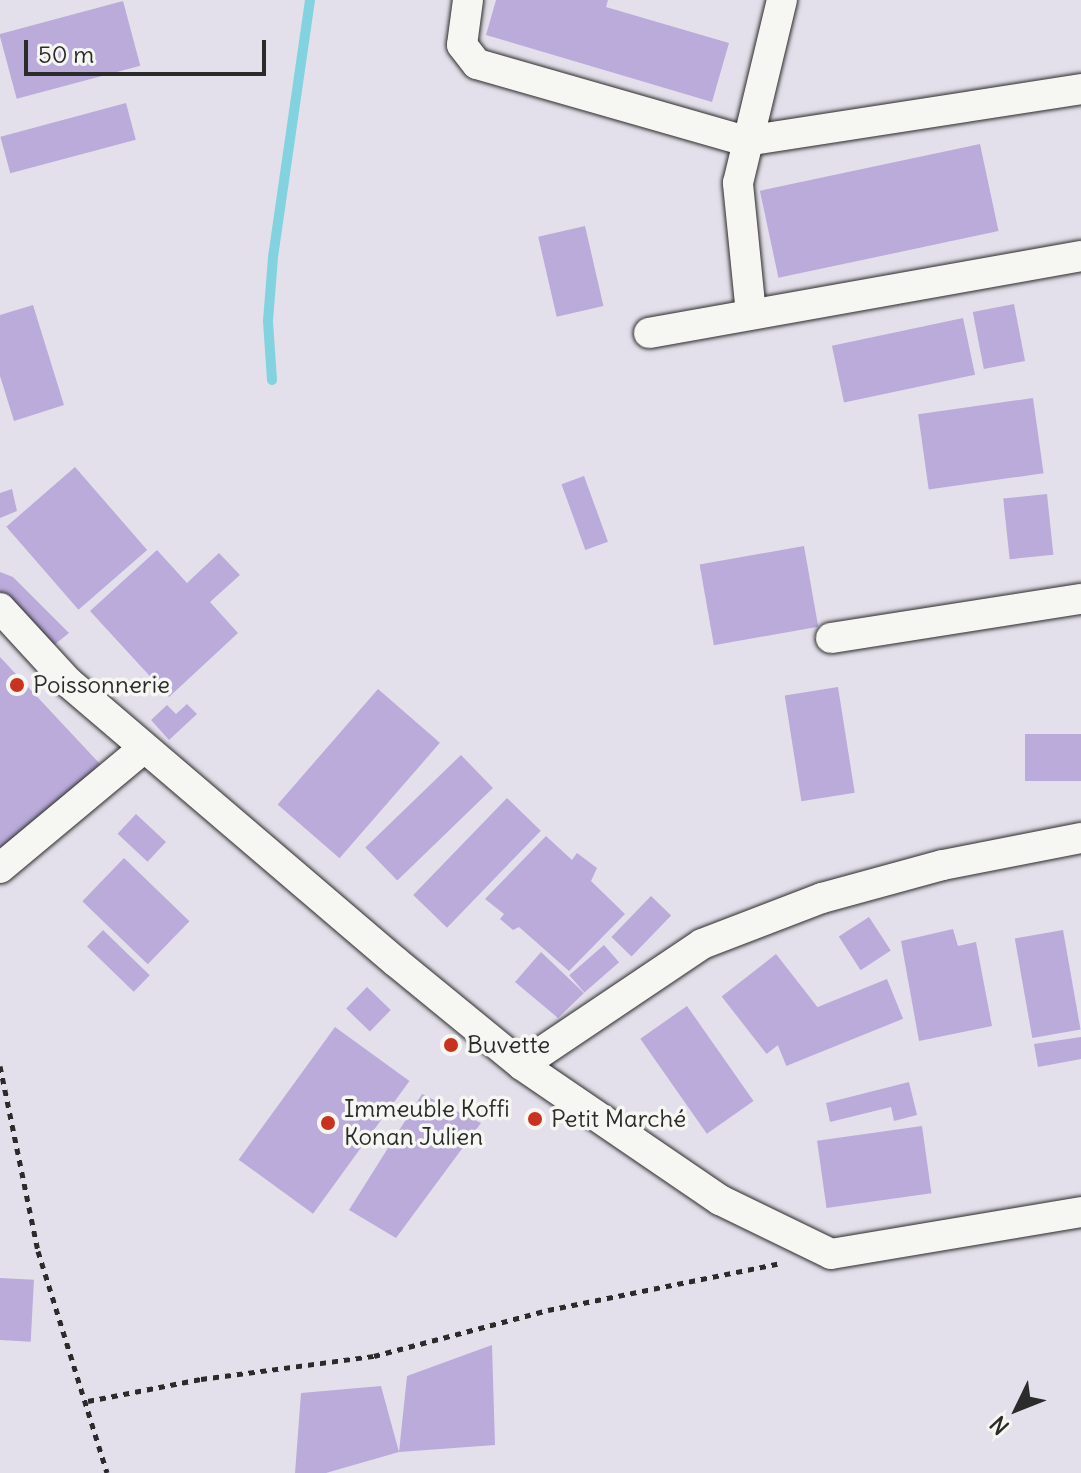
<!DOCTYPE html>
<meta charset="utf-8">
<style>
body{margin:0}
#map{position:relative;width:1081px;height:1473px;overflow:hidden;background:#e4e0eb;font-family:Delius,sans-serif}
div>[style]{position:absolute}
.stream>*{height:10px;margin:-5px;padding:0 5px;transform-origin:5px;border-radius:5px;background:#83d2e0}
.building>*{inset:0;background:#baabdb;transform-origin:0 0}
.path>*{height:5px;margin-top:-2.5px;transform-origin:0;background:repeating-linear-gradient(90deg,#2b2b2b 0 6px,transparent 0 12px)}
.roads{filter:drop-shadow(0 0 2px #2b2b2b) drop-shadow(0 0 2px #2b2b2b)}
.minor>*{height:30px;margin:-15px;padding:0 15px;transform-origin:15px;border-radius:15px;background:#f6f6f2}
.dots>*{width:22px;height:22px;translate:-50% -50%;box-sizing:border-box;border:4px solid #f6f6f2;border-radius:50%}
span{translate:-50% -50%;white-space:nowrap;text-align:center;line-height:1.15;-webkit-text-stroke:7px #f6f6f2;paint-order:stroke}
.poi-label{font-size:24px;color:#2b2b2b}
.left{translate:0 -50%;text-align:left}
.north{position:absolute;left:977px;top:1369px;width:80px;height:80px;-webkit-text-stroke:6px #f6f6f2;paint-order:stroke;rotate:227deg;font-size:22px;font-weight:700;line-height:32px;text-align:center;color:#2b2b2b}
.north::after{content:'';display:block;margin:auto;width:28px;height:36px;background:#2b2b2b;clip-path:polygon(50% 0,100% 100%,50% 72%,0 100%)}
.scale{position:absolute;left:24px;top:40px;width:242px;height:36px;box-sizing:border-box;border:4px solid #2b2b2b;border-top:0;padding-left:10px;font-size:24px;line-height:28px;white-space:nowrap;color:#2b2b2b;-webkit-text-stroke:6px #f6f6f2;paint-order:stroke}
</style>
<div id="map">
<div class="stream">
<div style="left:272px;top:380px;width:59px;rotate:-93.9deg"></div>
<div style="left:268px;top:321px;width:64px;rotate:-85.5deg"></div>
<div style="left:273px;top:257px;width:260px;rotate:-81.8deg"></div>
</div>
<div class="building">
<div style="clip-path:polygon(496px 0,608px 0,606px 7px,729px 43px,712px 102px,486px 35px)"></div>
<div style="left:123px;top:1px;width:67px;height:128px;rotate:75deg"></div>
<div style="left:126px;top:103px;width:38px;height:130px;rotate:75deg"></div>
<div style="left:980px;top:144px;width:89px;height:225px;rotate:78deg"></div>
<div style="left:585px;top:226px;width:82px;height:48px;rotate:77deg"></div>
<div style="left:1014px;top:304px;width:58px;height:42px;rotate:79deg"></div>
<div style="clip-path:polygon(33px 305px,64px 405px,14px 421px,0 376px,0 315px)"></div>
<div style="left:963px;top:318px;width:58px;height:134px;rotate:78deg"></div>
<div style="left:1033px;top:398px;width:76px;height:116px;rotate:82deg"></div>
<div style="left:75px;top:467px;width:110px;height:91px;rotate:49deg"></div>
<div style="left:584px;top:476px;width:70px;height:24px;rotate:70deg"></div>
<div style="clip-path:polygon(12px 489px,17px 511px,0 518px,0 493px)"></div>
<div style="left:1047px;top:494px;width:61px;height:44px;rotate:84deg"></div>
<div style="left:804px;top:546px;width:82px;height:106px;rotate:80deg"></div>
<div style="clip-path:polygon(157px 550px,187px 583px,219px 553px,240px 575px,210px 602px,238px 633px,169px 697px,90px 611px)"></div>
<div style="clip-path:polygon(0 572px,13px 577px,69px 633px,54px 645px,0 592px)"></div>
<div style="clip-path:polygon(0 657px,100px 764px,4px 854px,0 849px)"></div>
<div style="left:838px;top:687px;width:107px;height:54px;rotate:81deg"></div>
<div style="left:378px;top:689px;width:82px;height:153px;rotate:41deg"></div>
<div style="clip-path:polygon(187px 704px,197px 714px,169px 740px,151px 720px,167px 705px,176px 714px)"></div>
<div style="left:1081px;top:734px;width:47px;height:56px;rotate:90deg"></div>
<div style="left:461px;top:755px;width:46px;height:133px;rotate:46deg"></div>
<div style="left:507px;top:798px;width:47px;height:135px;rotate:44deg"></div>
<div style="left:136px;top:814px;width:41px;height:27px;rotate:43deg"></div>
<div style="clip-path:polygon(546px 836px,572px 860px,577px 853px,597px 868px,591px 881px,625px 914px,569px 971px,519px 927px,513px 930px,500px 919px,504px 914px,485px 899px)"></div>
<div style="left:124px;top:858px;width:91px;height:60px;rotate:44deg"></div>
<div style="left:651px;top:896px;width:28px;height:57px;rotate:44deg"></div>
<div style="left:869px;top:917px;width:40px;height:36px;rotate:57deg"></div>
<div style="clip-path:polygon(953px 929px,958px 946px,976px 942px,992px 1026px,919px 1041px,901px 941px)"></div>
<div style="left:103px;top:930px;width:65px;height:23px;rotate:44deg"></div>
<div style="left:1063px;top:930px;width:101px;height:49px;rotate:80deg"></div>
<div style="left:604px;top:945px;width:23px;height:46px;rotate:49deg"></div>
<div style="clip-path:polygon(541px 952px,584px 993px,558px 1018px,515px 982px)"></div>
<div style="left:776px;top:954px;width:73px;height:69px;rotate:52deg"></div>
<div style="left:887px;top:979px;width:43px;height:126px;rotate:68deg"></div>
<div style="left:367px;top:987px;width:33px;height:30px;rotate:44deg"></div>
<div style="left:687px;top:1006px;width:116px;height:57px;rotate:55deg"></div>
<div style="left:335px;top:1027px;width:92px;height:164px;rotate:36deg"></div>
<div style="clip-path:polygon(1081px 1037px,1081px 1059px,1038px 1067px,1034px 1044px)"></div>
<div style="clip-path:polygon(909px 1082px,917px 1115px,894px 1121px,891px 1107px,830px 1122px,826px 1103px)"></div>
<div style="clip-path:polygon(422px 1094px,481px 1123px,396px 1238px,349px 1210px)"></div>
<div style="left:922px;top:1126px;width:68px;height:106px;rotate:82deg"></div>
<div style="left:0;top:1278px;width:34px;height:62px;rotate:3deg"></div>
<div style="clip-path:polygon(492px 1345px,495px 1445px,399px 1452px,326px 1473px,295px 1473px,301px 1393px,381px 1386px,399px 1452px,407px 1376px)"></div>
</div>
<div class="path">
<div style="left:0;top:1066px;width:189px;rotate:78.4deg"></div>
<div style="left:38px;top:1251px;width:232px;rotate:72.7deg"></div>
<div style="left:88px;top:1401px;width:115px;rotate:-11deg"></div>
<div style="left:201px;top:1379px;width:175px;rotate:-7.6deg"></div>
<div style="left:374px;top:1356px;width:180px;rotate:-14.8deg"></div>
<div style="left:548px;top:1310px;width:234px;rotate:-11.4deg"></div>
</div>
<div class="roads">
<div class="minor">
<div style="left:468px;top:0;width:45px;rotate:97.6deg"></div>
<div style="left:462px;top:45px;width:24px;rotate:52deg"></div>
<div style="left:477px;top:64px;width:280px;rotate:16deg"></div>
<div style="left:746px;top:141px;width:339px;rotate:-8.8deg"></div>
<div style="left:751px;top:314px;width:132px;rotate:-95.7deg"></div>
<div style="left:738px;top:183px;width:188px;rotate:-76.5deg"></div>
<div style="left:649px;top:333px;width:439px;rotate:-10.1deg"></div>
<div style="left:0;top:608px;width:100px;rotate:47.4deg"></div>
<div style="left:68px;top:682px;width:431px;rotate:40.5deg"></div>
<div style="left:396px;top:962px;width:163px;rotate:39.3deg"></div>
<div style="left:522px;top:1065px;width:240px;rotate:34.3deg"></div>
<div style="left:720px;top:1200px;width:123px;rotate:25.9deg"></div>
<div style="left:831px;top:1254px;width:254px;rotate:-9.5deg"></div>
<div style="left:831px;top:638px;width:253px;rotate:-8.9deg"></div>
<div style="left:0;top:868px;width:187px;rotate:-39.8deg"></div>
<div style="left:522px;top:1065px;width:217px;rotate:-33.9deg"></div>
<div style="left:702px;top:944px;width:129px;rotate:-21deg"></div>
<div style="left:822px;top:898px;width:125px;rotate:-15.3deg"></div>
<div style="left:943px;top:865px;width:141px;rotate:-11.1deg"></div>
</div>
</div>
<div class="dots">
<div style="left:17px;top:685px;background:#c8321e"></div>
<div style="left:451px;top:1045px;background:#c8321e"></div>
<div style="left:535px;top:1119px;background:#c8321e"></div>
<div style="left:328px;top:1123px;background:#c8321e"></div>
</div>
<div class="poi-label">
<span class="left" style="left:33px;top:685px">Poissonnerie</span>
<span class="left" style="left:467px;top:1045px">Buvette</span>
<span class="left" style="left:344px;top:1123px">Immeuble Koffi<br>Konan Julien</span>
<span class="left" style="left:551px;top:1119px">Petit Marché</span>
</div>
<div class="north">N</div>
<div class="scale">50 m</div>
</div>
